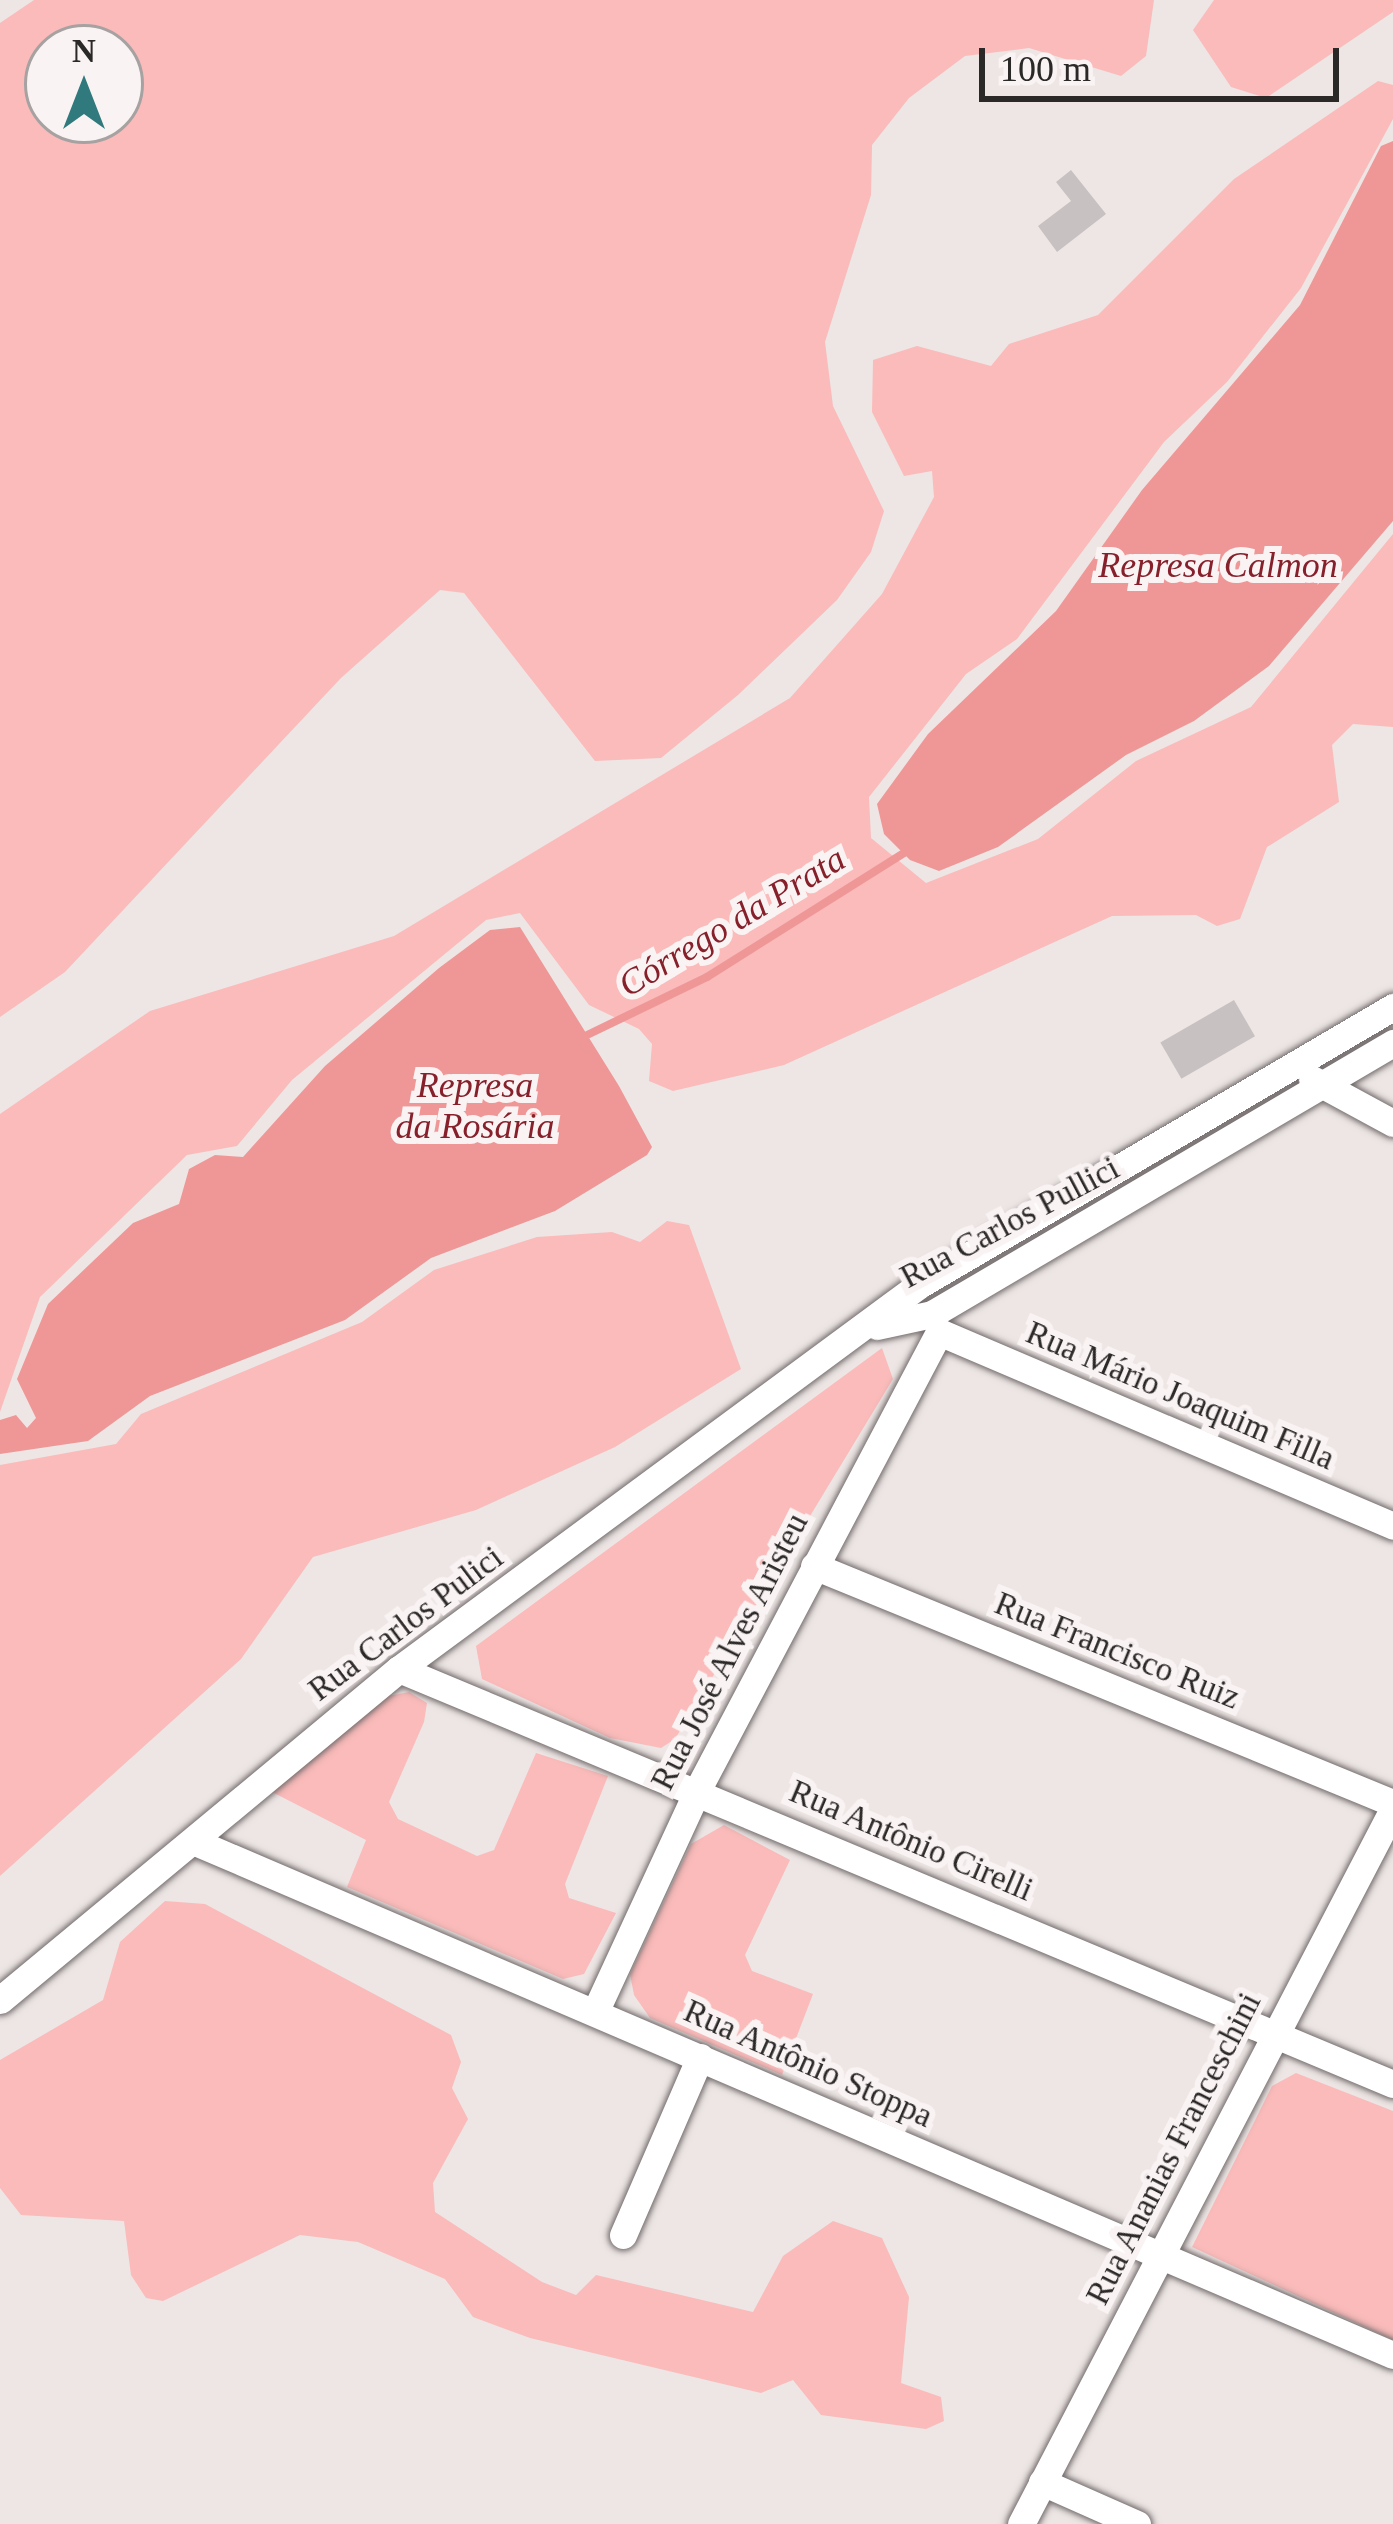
<!DOCTYPE html>
<meta charset="utf-8">
<style>
body{margin:0}
#map{position:relative;width:1393px;height:2524px;overflow:hidden;background:#ede6e5;font-family:"Times New Roman",serif}
div>[style]{position:absolute}
.green>*{inset:0;background:#fabbba}
.water>*{inset:0;background:#ef9797}
.stream>*{height:8px;margin:-4px;padding:0 4px;transform-origin:4px;border-radius:4px;background:#ef9797}
.building>*{inset:0;background:#c8c1c1;transform-origin:0 0}
.roads{filter:drop-shadow(0 0 3px #726b6b) drop-shadow(0 0 3px #726b6b)}
.street>*{height:27px;margin:-13.5px;padding:0 13.5px;transform-origin:13.5px;border-radius:13.5px;background:#fff}
span{translate:-50% -50%;white-space:nowrap;text-align:center;line-height:1.15;-webkit-text-stroke:12px #faf3f3;paint-order:stroke}
.street-label{font-size:33px;color:#2b2828}
.water-label{font-size:36px;color:#86202b;font-style:italic}
.north{position:absolute;left:24px;top:24px;width:120px;height:120px;box-sizing:border-box;background:#faf3f3;border:3px solid #a7a2a2;border-radius:50%;rotate:0deg;font-size:33px;font-weight:700;line-height:48px;text-align:center;color:#2b2828}
.north::after{content:'';display:block;margin:auto;width:42px;height:54px;background:#30797d;clip-path:polygon(50% 0,100% 100%,50% 72%,0 100%)}
.scale{position:absolute;left:979px;top:48px;width:360px;height:54px;box-sizing:border-box;border:6px solid #2b2828;border-top:0;padding-left:15px;font-size:36px;line-height:42px;white-space:nowrap;color:#2b2828;-webkit-text-stroke:9px #faf3f3;paint-order:stroke}
</style>
<div id="map">
<div class="green">
<div style="clip-path:polygon(evenodd,34px 0,1154px 0,1146px 56px,1121px 76px,1029px 48px,965px 56px,909px 98px,872px 145px,871px 195px,825px 342px,833px 406px,884px 511px,871px 552px,837px 600px,738px 695px,661px 758px,595px 761px,464px 593px,440px 590px,341px 678px,65px 972px,0 1017px,0 23px,34px 0,48px 48px,120px 48px,120px 120px,48px 120px,48px 48px)"></div>
<div style="clip-path:polygon(1214px 0,1393px 0,1393px 12px,1266px 98px,1231px 87px,1193px 30px)"></div>
<div style="clip-path:polygon(1378px 81px,1393px 85px,1393px 119px,1301px 288px,1227px 382px,1164px 442px,1017px 639px,966px 674px,869px 797px,871px 838px,926px 883px,1038px 839px,1136px 761px,1251px 707px,1393px 534px,1393px 727px,1353px 724px,1332px 745px,1339px 802px,1267px 847px,1240px 919px,1217px 926px,1196px 915px,1112px 916px,784px 1065px,673px 1091px,649px 1081px,652px 1044px,639px 1029px,589px 1005px,520px 913px,486px 920px,292px 1080px,237px 1146px,187px 1155px,40px 1297px,0 1412px,0 1114px,150px 1011px,394px 936px,790px 698px,882px 594px,934px 497px,932px 471px,904px 476px,872px 412px,873px 360px,917px 346px,991px 366px,1009px 344px,1098px 315px,1234px 179px)"></div>
<div style="clip-path:polygon(667px 1221px,689px 1225px,741px 1369px,615px 1447px,476px 1510px,313px 1557px,241px 1659px,0 1876px,0 1465px,116px 1444px,141px 1414px,362px 1322px,434px 1270px,537px 1237px,612px 1232px,640px 1242px)"></div>
<div style="clip-path:polygon(882px 1348px,893px 1379px,675px 1739px,661px 1748px,610px 1738px,482px 1679px,476px 1646px)"></div>
<div style="clip-path:polygon(409px 1692px,427px 1703px,424px 1722px,389px 1802px,398px 1819px,477px 1856px,494px 1850px,536px 1753px,608px 1776px,565px 1884px,569px 1898px,616px 1913px,584px 1974px,563px 1979px,347px 1887px,366px 1840px,272px 1792px,378px 1698px)"></div>
<div style="clip-path:polygon(724px 1825px,790px 1860px,745px 1955px,752px 1971px,813px 1994px,782px 2075px,650px 2018px,634px 1995px,630px 1974px,691px 1844px)"></div>
<div style="clip-path:polygon(165px 1901px,205px 1904px,451px 2035px,461px 2062px,452px 2088px,468px 2119px,433px 2183px,435px 2212px,542px 2282px,576px 2295px,596px 2275px,753px 2312px,783px 2256px,833px 2221px,882px 2238px,909px 2297px,901px 2383px,941px 2397px,944px 2421px,926px 2429px,821px 2415px,793px 2380px,761px 2393px,530px 2338px,473px 2317px,445px 2279px,358px 2242px,300px 2235px,163px 2301px,146px 2298px,131px 2275px,124px 2221px,21px 2215px,0 2188px,0 2060px,103px 2000px,120px 1942px)"></div>
<div style="clip-path:polygon(1296px 2073px,1393px 2111px,1393px 2340px,1192px 2247px,1272px 2086px)"></div>
</div>
<div class="water">
<div style="clip-path:polygon(1393px 141px,1393px 521px,1269px 666px,1194px 721px,1126px 755px,998px 847px,939px 871px,910px 860px,884px 834px,877px 804px,928px 734px,1056px 611px,1142px 490px,1300px 305px,1381px 146px)"></div>
<div style="clip-path:polygon(520px 927px,619px 1086px,652px 1147px,647px 1155px,555px 1211px,431px 1258px,345px 1320px,150px 1396px,88px 1441px,0 1454px,0 1420px,16px 1415px,27px 1428px,36px 1418px,17px 1379px,48px 1304px,133px 1223px,179px 1204px,189px 1169px,215px 1155px,243px 1157px,325px 1066px,439px 968px,490px 930px)"></div>
</div>
<div class="stream">
<div style="left:583px;top:1037px;width:138px;rotate:-25.8deg"></div>
<div style="left:707px;top:977px;width:236px;rotate:-32.2deg"></div>
</div>
<div class="building">
<div style="clip-path:polygon(1071px 170px,1106px 214px,1057px 252px,1038px 226px,1071px 201px,1056px 182px)"></div>
<div style="left:1234px;top:1000px;width:42px;height:85px;rotate:60deg"></div>
</div>
<div class="roads">
<div class="street">
<div style="left:1312px;top:1079px;width:92px;rotate:28.5deg"></div>
<div style="left:877px;top:1326px;width:56px;rotate:-12.3deg"></div>
<div style="left:932px;top:1314px;width:535px;rotate:-30.45deg"></div>
<div style="left:939px;top:1332px;width:494px;rotate:23.1deg"></div>
<div style="left:814px;top:1566px;width:626px;rotate:22.26deg"></div>
<div style="left:399px;top:1669px;width:1077px;rotate:22.66deg"></div>
<div style="left:193px;top:1841px;width:1305px;rotate:23.19deg"></div>
<div style="left:0;top:2000px;width:518px;rotate:-39.68deg"></div>
<div style="left:399px;top:1669px;width:646px;rotate:-36.44deg"></div>
<div style="left:919px;top:1285px;width:550px;rotate:-30.39deg"></div>
<div style="left:596px;top:2010px;width:243px;rotate:-65.2deg"></div>
<div style="left:698px;top:1789px;width:517px;rotate:-62.19deg"></div>
<div style="left:623px;top:2235px;width:194px;rotate:-66.6deg"></div>
<div style="left:1042px;top:2482px;width:104px;rotate:23.9deg"></div>
<div style="left:1021px;top:2524px;width:806px;rotate:-62.51deg"></div>
</div>
</div>
<div class="street-label">
<span style="left:1010px;top:1223px;rotate:-28deg">Rua Carlos Pullici</span>
<span style="left:1180px;top:1396px;rotate:23deg">Rua Mário Joaquim Filla</span>
<span style="left:406px;top:1624px;rotate:-37deg">Rua Carlos Pulici</span>
<span style="left:1117px;top:1651px;rotate:22deg">Rua Francisco Ruiz</span>
<span style="left:730px;top:1652px;rotate:-63deg">Rua José Alves Aristeu</span>
<span style="left:911px;top:1841px;rotate:23deg">Rua Antônio Cirelli</span>
<span style="left:808px;top:2064px;rotate:24deg">Rua Antônio Stoppa</span>
<span style="left:1174px;top:2149px;rotate:-63deg">Rua Ananias Franceschini</span>
</div>
<div class="water-label">
<span style="left:1218px;top:566px">Represa Calmon</span>
<span style="left:732px;top:922px;rotate:-31deg">Córrego da Prata</span>
<span style="left:475px;top:1106px">Represa<br>da Rosária</span>
</div>
<div class="north">N</div>
<div class="scale">100 m</div>
</div>
